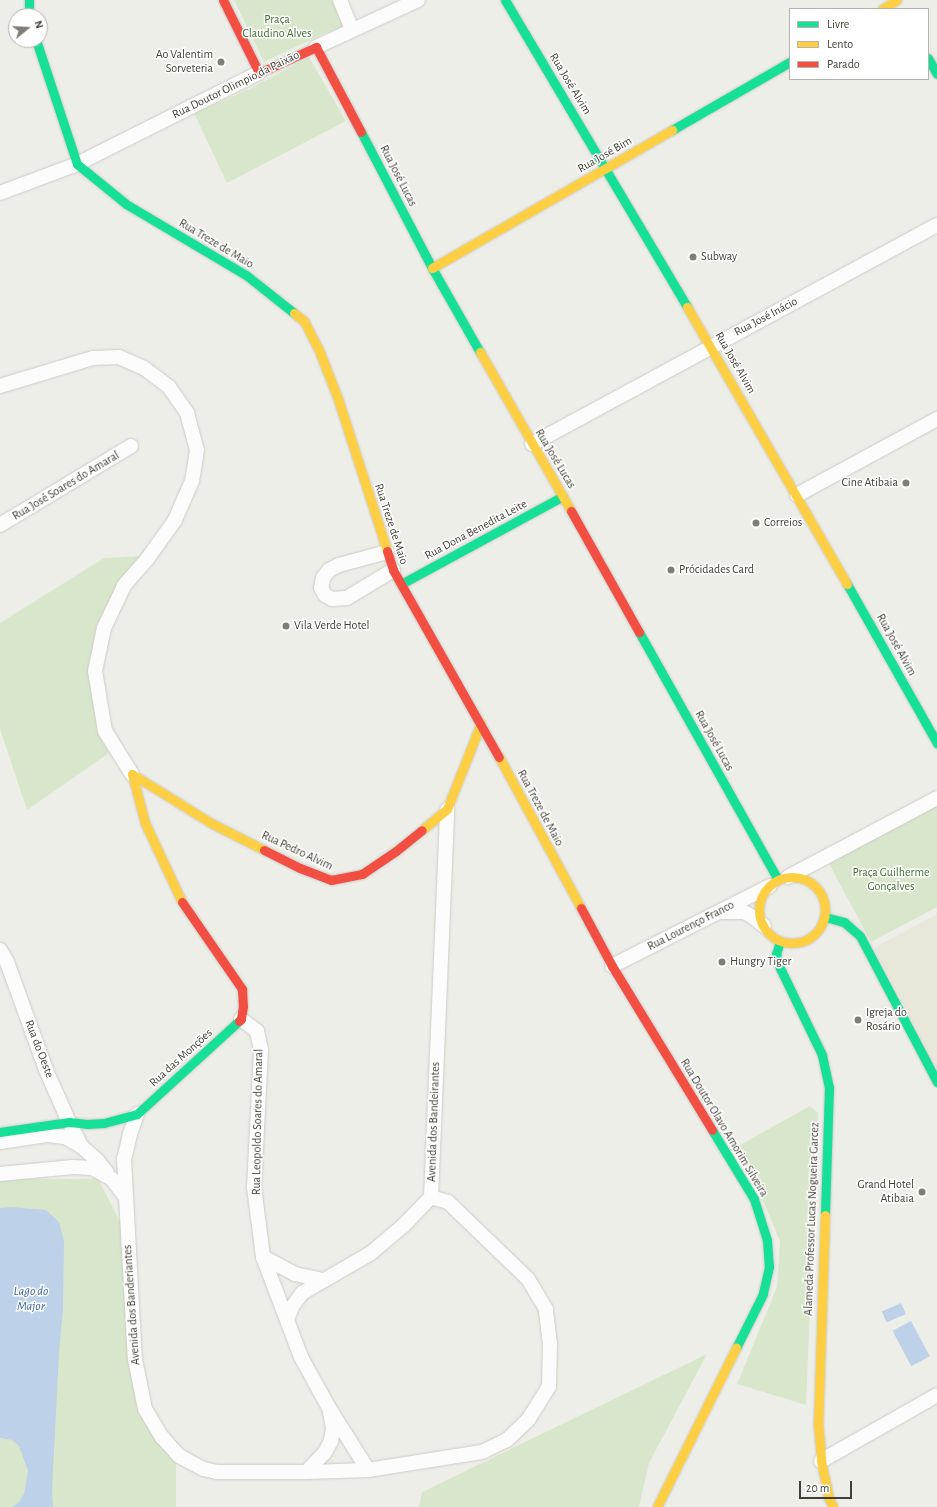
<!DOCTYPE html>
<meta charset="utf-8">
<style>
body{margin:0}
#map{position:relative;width:937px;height:1507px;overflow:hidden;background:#eeeee9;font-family:"Alegreya Sans",sans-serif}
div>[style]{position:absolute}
.education>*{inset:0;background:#e8e7d9}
.green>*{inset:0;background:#d8e7cb}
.water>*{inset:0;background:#bdd1e8;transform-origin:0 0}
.roads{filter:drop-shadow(0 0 1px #cccbc7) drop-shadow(0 0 1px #cccbc7)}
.street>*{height:14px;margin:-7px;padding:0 7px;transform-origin:7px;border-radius:7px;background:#fcfcfc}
.fast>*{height:9px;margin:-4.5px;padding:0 4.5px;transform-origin:4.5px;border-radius:4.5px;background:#16e098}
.slow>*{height:9px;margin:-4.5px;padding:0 4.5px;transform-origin:4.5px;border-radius:4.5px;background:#ffcf43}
.slow>.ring{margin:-4.5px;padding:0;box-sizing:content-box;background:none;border:9px solid #ffcf43;border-radius:50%}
.jam>*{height:9px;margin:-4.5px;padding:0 4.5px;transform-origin:4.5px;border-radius:4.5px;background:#f24e42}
.dots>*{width:11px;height:11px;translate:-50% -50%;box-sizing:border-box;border:2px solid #fff;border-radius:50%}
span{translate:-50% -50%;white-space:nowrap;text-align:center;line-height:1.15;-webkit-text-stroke:3px #fff;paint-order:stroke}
.park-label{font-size:12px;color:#3e6e30}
.poi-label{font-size:12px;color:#434036}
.right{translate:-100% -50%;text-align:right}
.left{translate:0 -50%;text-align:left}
.street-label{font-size:12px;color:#434036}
.water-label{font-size:13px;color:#3b68a3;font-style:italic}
.legend{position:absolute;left:789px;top:8px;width:140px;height:72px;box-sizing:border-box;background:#fff;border:1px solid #b4b3af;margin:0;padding:5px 7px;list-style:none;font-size:12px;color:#434036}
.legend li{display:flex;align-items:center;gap:8px;height:20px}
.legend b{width:20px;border:1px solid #b4b3af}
.north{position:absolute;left:8px;top:8px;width:40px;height:40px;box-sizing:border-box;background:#fff;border:1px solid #b4b3af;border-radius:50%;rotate:72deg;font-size:11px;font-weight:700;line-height:16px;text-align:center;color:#434036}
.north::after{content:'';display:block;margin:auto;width:14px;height:18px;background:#7f7d75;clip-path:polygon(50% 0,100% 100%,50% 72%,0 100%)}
.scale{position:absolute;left:799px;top:1481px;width:53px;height:18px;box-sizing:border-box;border:2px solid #434036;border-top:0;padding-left:5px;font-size:12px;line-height:14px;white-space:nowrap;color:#434036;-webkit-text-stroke:3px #fff;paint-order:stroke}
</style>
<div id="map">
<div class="education">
<div style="clip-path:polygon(937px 914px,937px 1068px,874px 948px)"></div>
</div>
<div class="green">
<div style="clip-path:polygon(234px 0,336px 0,346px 26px,327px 32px,264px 62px)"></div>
<div style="clip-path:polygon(309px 57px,346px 121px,227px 183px,194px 113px,250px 89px)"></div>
<div style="clip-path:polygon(143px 556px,118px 585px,96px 626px,90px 670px,97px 732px,109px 753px,27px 810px,0 729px,0 623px,104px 558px)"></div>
<div style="clip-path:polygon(937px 804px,937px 907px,871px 942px,828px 862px)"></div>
<div style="clip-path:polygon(810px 1106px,818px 1113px,806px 1405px,737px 1384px,777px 1287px,780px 1241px,740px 1145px)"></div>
<div style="clip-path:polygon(94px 1170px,126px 1234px,140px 1412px,176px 1457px,176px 1507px,0 1507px,0 1179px,93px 1179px)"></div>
<div style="clip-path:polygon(707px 1354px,649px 1463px,639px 1507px,419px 1507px,422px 1492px)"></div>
</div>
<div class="water">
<div style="clip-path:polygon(11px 1207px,46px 1210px,59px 1222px,64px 1241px,63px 1309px,59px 1354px,52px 1490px,53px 1507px,12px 1507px,19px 1502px,24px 1494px,28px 1471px,19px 1446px,12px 1440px,0 1438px,0 1208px)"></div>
<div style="left:901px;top:1303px;width:12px;height:21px;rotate:66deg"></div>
<div style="left:911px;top:1321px;width:40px;height:21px;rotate:62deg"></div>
</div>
<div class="roads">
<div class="street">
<div style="left:340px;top:0;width:31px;rotate:68deg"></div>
<div style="left:316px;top:47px;width:112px;rotate:-24.7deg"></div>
<div style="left:0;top:193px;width:82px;rotate:-20.6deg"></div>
<div style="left:77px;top:164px;width:203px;rotate:-26.6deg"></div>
<div style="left:0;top:386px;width:97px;rotate:-16.8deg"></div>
<div style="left:93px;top:358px;width:26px;rotate:-2deg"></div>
<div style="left:119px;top:357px;width:27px;rotate:24deg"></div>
<div style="left:144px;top:368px;width:31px;rotate:37deg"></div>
<div style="left:169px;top:387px;width:32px;rotate:55deg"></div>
<div style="left:187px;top:413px;width:38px;rotate:75deg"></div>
<div style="left:197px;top:450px;width:31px;rotate:99deg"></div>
<div style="left:192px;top:481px;width:43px;rotate:113.6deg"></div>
<div style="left:175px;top:520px;width:47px;rotate:125.4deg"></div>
<div style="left:148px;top:558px;width:37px;rotate:131deg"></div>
<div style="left:124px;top:586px;width:47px;rotate:115.5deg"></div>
<div style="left:104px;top:628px;width:44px;rotate:101.8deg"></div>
<div style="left:95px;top:671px;width:61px;rotate:80.5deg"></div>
<div style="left:105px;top:731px;width:51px;rotate:57.9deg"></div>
<div style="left:532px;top:444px;width:460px;rotate:-28.4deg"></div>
<div style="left:797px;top:495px;width:159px;rotate:-28.5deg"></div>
<div style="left:0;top:525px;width:153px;rotate:-31.1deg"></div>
<div style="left:387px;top:552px;width:50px;rotate:164.8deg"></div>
<div style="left:339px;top:565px;width:11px;rotate:153deg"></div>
<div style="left:329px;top:570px;width:10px;rotate:127deg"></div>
<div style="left:323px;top:578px;width:10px;rotate:101deg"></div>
<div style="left:321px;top:588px;width:8px;rotate:60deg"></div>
<div style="left:325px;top:595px;width:8px;rotate:30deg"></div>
<div style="left:332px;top:599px;width:15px;rotate:-4deg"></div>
<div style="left:347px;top:598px;width:54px;rotate:-31.3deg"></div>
<div style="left:788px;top:877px;width:169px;rotate:-27.9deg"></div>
<div style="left:722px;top:912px;width:22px"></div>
<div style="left:744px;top:912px;width:10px;rotate:29deg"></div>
<div style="left:753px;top:917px;width:14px;rotate:39deg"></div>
<div style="left:0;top:950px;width:14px;rotate:60deg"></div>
<div style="left:7px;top:962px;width:115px;rotate:70.1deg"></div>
<div style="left:46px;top:1070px;width:57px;rotate:66.1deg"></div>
<div style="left:69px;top:1122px;width:28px;rotate:63deg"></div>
<div style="left:612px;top:966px;width:177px;rotate:-26.9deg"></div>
<div style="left:241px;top:1019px;width:20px;rotate:37deg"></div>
<div style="left:257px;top:1031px;width:19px;rotate:78deg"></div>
<div style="left:261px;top:1050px;width:137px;rotate:92.9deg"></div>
<div style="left:254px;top:1187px;width:71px;rotate:82.7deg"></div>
<div style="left:263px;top:1257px;width:107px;rotate:69.2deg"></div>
<div style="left:301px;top:1357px;width:58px;rotate:61.2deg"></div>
<div style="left:329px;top:1408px;width:73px;rotate:57.8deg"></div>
<div style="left:137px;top:1114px;width:21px;rotate:109deg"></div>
<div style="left:130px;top:1134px;width:26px;rotate:103deg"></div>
<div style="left:124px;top:1159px;width:200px;rotate:86.9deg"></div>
<div style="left:135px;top:1359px;width:51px;rotate:78.7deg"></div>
<div style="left:145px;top:1409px;width:33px;rotate:59deg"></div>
<div style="left:162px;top:1437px;width:25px;rotate:48deg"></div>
<div style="left:179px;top:1456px;width:27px;rotate:28deg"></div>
<div style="left:203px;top:1469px;width:14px;rotate:12deg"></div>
<div style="left:217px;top:1472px;width:89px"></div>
<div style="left:306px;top:1472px;width:62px;rotate:-1.8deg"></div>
<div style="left:368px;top:1470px;width:115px;rotate:-9deg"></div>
<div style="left:482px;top:1452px;width:28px;rotate:-26deg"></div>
<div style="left:507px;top:1440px;width:29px;rotate:-44deg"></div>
<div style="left:528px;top:1420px;width:40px;rotate:-58deg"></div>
<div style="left:549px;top:1386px;width:42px;rotate:-88.6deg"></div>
<div style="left:550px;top:1344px;width:35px;rotate:-97deg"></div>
<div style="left:546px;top:1309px;width:35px;rotate:-121deg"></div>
<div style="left:528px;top:1279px;width:111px;rotate:-136.1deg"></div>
<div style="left:448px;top:1202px;width:18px;rotate:-164deg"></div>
<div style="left:0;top:1142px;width:49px;rotate:-8.3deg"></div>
<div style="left:48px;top:1135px;width:17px;rotate:7deg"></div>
<div style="left:65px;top:1137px;width:20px;rotate:30deg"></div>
<div style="left:82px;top:1147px;width:20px;rotate:41deg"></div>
<div style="left:97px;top:1160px;width:16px;rotate:52deg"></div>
<div style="left:0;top:1174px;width:73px;rotate:-5.5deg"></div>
<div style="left:73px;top:1167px;width:19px;rotate:3deg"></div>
<div style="left:92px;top:1168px;width:23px;rotate:29deg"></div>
<div style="left:112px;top:1179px;width:20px;rotate:53deg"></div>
<div style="left:431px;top:1197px;width:388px;rotate:-87.6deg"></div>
<div style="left:263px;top:1257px;width:36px;rotate:28deg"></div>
<div style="left:295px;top:1274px;width:30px;rotate:12deg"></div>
<div style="left:287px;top:1319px;width:13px;rotate:-67deg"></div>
<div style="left:292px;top:1307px;width:17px;rotate:-54deg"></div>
<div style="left:302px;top:1293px;width:80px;rotate:-30.1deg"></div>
<div style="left:371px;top:1253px;width:43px;rotate:-40.3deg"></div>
<div style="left:404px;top:1225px;width:39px;rotate:-46deg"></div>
<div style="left:821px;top:1461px;width:133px;rotate:-29.6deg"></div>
<div style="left:306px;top:1472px;width:28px;rotate:-46deg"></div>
<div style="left:325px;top:1452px;width:13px;rotate:-61deg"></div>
<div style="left:331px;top:1441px;width:13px;rotate:-81deg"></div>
<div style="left:333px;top:1428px;width:16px;rotate:-101deg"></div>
</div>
<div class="fast">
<div style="left:29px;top:0;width:16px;rotate:90deg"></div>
<div style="left:505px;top:0;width:357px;rotate:59.3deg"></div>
<div style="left:36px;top:40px;width:131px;rotate:71.7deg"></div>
<div style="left:77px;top:164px;width:63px;rotate:39.2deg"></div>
<div style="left:126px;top:204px;width:139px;rotate:30.6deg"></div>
<div style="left:246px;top:275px;width:61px;rotate:38.4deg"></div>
<div style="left:928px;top:58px;width:18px;rotate:61deg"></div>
<div style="left:672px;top:130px;width:136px;rotate:-30deg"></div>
<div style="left:361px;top:132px;width:153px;rotate:62.4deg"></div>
<div style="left:432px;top:268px;width:97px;rotate:60.3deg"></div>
<div style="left:401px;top:584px;width:184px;rotate:-28.5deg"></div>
<div style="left:847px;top:584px;width:183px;rotate:60.5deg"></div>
<div style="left:639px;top:632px;width:284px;rotate:60.7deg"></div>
<div style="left:825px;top:917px;width:20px;rotate:15deg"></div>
<div style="left:844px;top:922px;width:21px;rotate:41deg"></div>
<div style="left:860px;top:936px;width:165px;rotate:62.2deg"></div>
<div style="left:780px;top:941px;width:14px;rotate:107deg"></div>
<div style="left:776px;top:954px;width:15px;rotate:74deg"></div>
<div style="left:780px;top:968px;width:97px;rotate:64.2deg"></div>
<div style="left:822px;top:1055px;width:33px;rotate:78deg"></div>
<div style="left:829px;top:1087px;width:128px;rotate:91.8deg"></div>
<div style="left:712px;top:1130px;width:81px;rotate:58.7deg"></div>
<div style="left:754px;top:1199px;width:43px;rotate:72.4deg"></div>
<div style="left:767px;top:1240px;width:27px;rotate:86deg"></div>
<div style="left:769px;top:1267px;width:28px;rotate:103deg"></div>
<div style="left:763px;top:1294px;width:60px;rotate:116.6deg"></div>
<div style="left:0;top:1132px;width:70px;rotate:-8.2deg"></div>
<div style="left:69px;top:1122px;width:18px;rotate:6deg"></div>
<div style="left:87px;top:1124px;width:17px;rotate:-3deg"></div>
<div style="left:104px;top:1123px;width:34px;rotate:-15deg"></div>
<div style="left:137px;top:1114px;width:138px;rotate:-42.4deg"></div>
</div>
<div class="slow">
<div style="left:882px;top:9px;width:17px;rotate:-31deg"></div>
<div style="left:432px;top:268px;width:277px;rotate:-29.9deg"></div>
<div style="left:687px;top:307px;width:320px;rotate:60deg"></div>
<div style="left:294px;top:313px;width:13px;rotate:39deg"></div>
<div style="left:304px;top:321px;width:36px;rotate:63deg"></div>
<div style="left:320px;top:353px;width:49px;rotate:68.6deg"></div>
<div style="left:338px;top:399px;width:160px;rotate:72.1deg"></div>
<div style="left:480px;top:352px;width:183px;rotate:60.2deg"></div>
<div style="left:499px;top:757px;width:172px;rotate:61.5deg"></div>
<div style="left:132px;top:774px;width:93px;rotate:31.8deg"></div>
<div style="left:211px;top:823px;width:59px;rotate:27deg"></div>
<div style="left:132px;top:774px;width:51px;rotate:75.1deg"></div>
<div style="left:145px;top:823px;width:87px;rotate:64.9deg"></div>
<div style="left:422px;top:830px;width:33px;rotate:-40deg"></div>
<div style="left:447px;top:809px;width:92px;rotate:-68.4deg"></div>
<div class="ring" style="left:759px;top:877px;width:57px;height:57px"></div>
<div style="left:825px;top:1215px;width:208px;rotate:91.9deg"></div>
<div style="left:818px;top:1423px;width:38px;rotate:85deg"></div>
<div style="left:821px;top:1461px;width:39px;rotate:78deg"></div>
<div style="left:829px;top:1499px;width:9px;rotate:63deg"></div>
<div style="left:657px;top:1507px;width:178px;rotate:-63.6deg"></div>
</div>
<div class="jam">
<div style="left:223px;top:0;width:81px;rotate:63.7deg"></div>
<div style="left:259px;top:73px;width:63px;rotate:-24.5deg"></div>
<div style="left:316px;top:47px;width:96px;rotate:62.1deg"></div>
<div style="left:571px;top:511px;width:139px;rotate:60.7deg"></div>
<div style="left:387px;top:551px;width:20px;rotate:72deg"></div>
<div style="left:393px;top:570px;width:215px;rotate:60.5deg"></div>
<div style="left:264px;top:850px;width:40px;rotate:26.6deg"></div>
<div style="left:300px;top:868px;width:33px;rotate:21deg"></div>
<div style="left:331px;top:880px;width:32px;rotate:-11deg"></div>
<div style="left:362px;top:874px;width:41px;rotate:-34.1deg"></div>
<div style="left:396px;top:851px;width:33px;rotate:-39deg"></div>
<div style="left:182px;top:902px;width:106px;rotate:55.4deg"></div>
<div style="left:242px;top:989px;width:17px;rotate:87deg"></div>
<div style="left:243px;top:1006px;width:13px;rotate:99deg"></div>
<div style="left:241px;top:1019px;width:3px;rotate:135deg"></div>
<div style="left:581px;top:908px;width:66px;rotate:61.9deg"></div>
<div style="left:612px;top:966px;width:192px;rotate:58.6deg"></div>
</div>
</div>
<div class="dots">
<div style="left:221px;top:62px;background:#7f7d75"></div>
<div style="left:693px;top:257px;background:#7f7d75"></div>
<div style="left:906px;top:483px;background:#7f7d75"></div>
<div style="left:756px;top:523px;background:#7f7d75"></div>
<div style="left:671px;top:570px;background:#7f7d75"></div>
<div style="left:286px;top:626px;background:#7f7d75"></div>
<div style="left:722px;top:962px;background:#7f7d75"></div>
<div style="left:858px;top:1020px;background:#7f7d75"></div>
<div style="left:922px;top:1192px;background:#7f7d75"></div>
</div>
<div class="park-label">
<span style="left:277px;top:27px">Praça<br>Claudino Alves</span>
<span style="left:891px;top:880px">Praça Guilherme<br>Gonçalves</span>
</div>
<div class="poi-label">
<span class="right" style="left:213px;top:62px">Ao Valentim<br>Sorveteria</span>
<span class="left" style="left:701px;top:257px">Subway</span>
<span class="right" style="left:898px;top:483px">Cine Atibaia</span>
<span class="left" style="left:764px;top:523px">Correios</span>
<span class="left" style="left:679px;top:570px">Prócidades Card</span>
<span class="left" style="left:294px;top:626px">Vila Verde Hotel</span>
<span class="left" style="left:730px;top:962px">Hungry Tiger</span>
<span class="left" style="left:866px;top:1020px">Igreja do<br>Rosário</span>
<span class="right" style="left:914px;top:1192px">Grand Hotel<br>Atibaia</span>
</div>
<div class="street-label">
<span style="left:570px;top:84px;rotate:59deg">Rua José Alvim</span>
<span style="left:236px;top:85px;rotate:-26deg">Rua Doutor Olimpio da Paixão</span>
<span style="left:605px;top:155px;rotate:-30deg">Rua José Bim</span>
<span style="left:398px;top:176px;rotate:63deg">Rua José Lucas</span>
<span style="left:216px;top:244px;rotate:31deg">Rua Treze de Maio</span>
<span style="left:766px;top:317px;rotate:-28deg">Rua José Inácio</span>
<span style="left:735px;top:363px;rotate:60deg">Rua José Alvim</span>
<span style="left:555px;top:459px;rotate:59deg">Rua José Lucas</span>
<span style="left:66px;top:486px;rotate:-31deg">Rua José Soares do Amaral</span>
<span style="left:391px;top:524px;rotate:72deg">Rua Treze de Maio</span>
<span style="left:476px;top:530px;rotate:-28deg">Rua Dona Benedita Leite</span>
<span style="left:896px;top:645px;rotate:61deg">Rua José Alvim</span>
<span style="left:714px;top:741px;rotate:61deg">Rua José Lucas</span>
<span style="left:540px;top:808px;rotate:62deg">Rua Treze de Maio</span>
<span style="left:297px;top:851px;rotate:25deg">Rua Pedro Alvim</span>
<span style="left:691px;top:926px;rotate:-27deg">Rua Lourenço Franco</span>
<span style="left:39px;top:1049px;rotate:69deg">Rua do Oeste</span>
<span style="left:181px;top:1058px;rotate:-42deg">Rua das Monções</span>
<span style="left:258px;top:1122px;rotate:-89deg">Rua Leopoldo Soares do Amaral</span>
<span style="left:434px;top:1122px;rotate:-88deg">Avenida dos Bandeirantes</span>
<span style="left:724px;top:1128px;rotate:59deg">Rua Doutor Olavo Amorim Silveira</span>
<span style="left:812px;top:1219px;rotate:-88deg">Alameda Professor Lucas Nogueira Garcez</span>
<span style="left:132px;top:1305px;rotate:-94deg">Avenida dos Banderiantes</span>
</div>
<div class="water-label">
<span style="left:31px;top:1300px">Lago do<br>Major</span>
</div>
<ul class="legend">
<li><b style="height:5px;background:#16e098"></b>Livre</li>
<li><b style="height:5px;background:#ffcf43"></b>Lento</li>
<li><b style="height:5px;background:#f24e42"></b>Parado</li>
</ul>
<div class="north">N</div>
<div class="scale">20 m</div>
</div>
